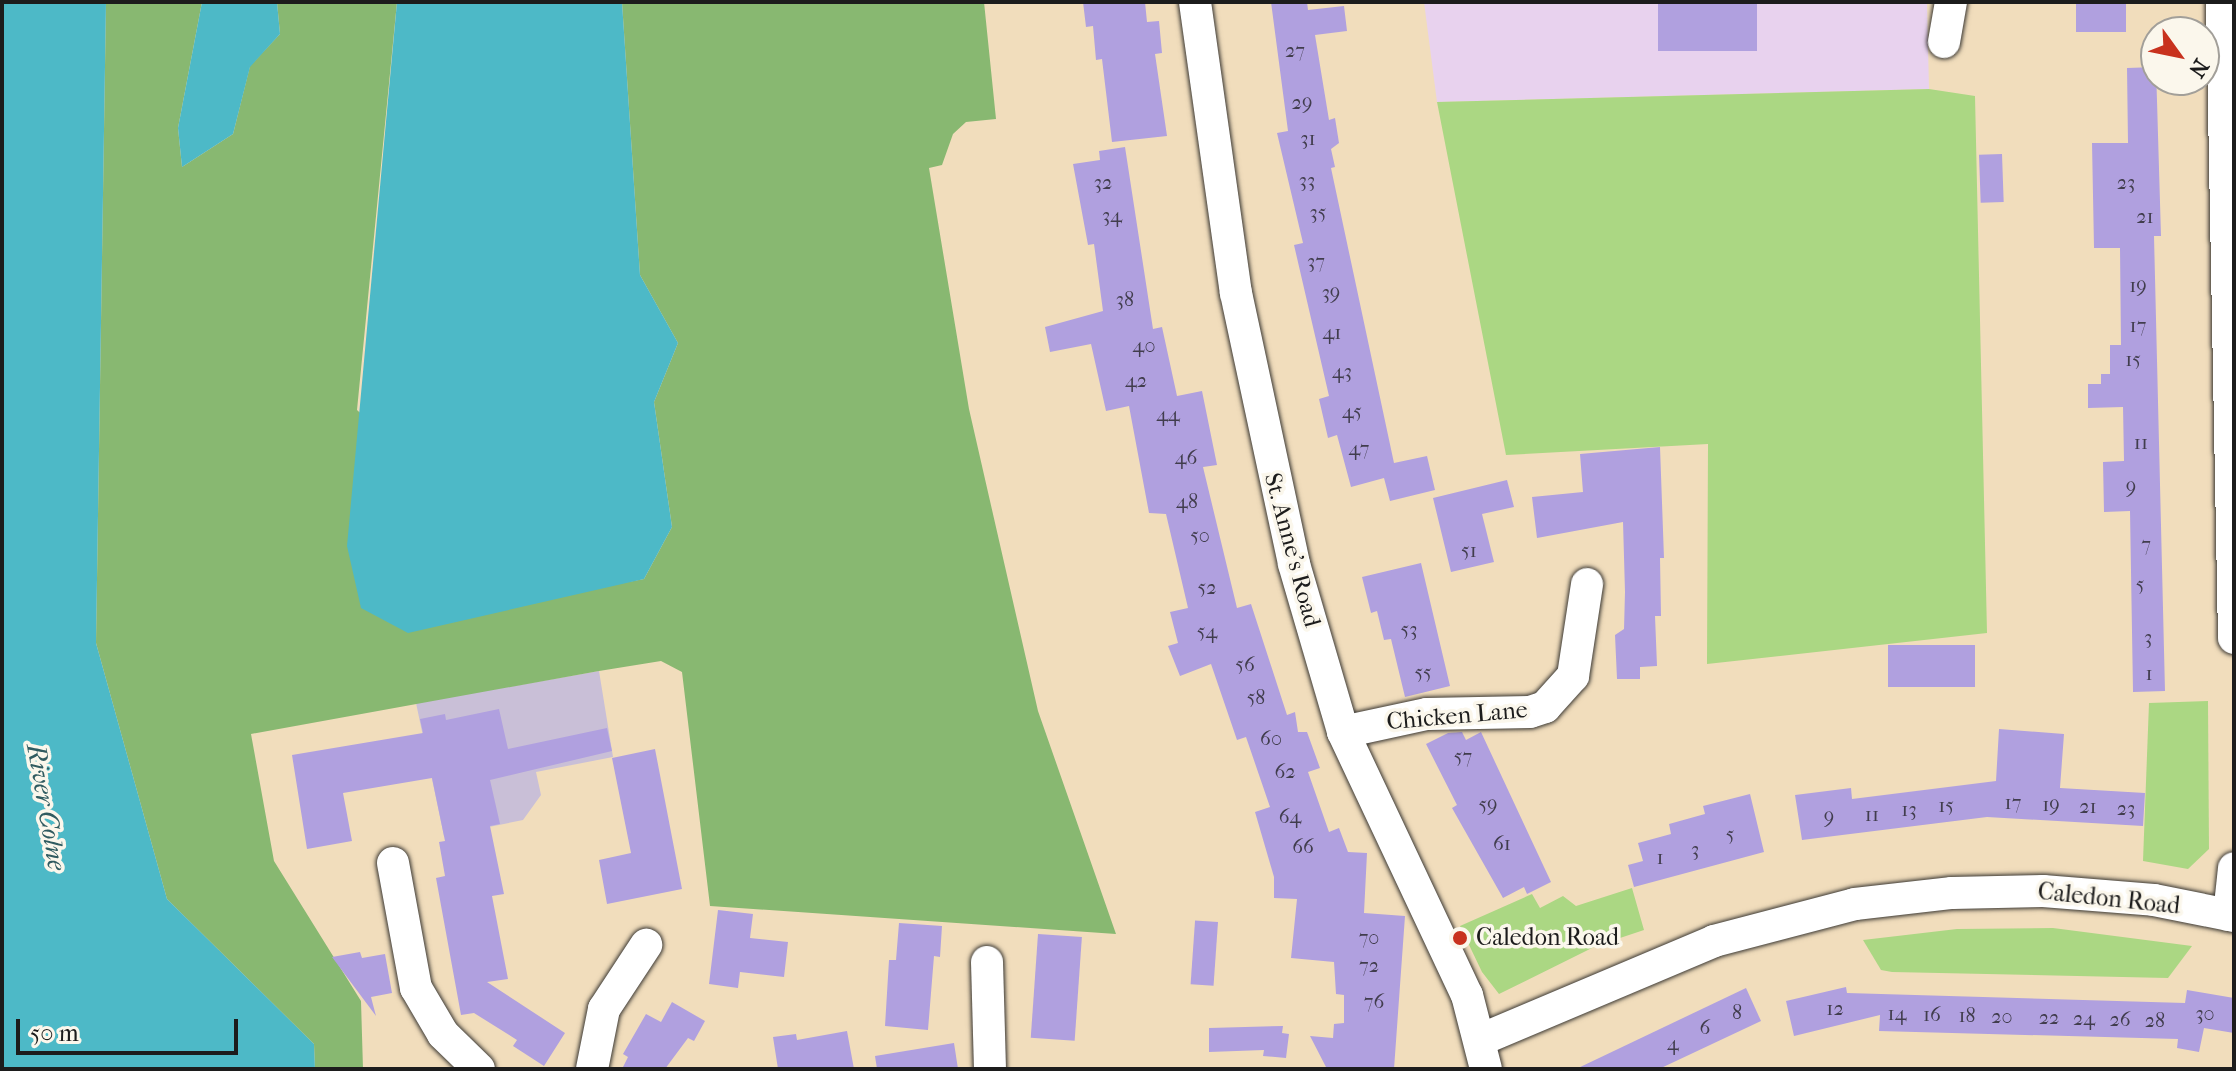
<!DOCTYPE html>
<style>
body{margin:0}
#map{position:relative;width:2236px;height:1071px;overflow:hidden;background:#f1ddbc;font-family:"IM FELL French Canon",serif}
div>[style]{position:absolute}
.built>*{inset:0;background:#e8d2ee}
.industrial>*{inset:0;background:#c9bfd7}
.green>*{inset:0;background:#abd783}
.forest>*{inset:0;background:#88b871}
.water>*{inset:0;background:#4db9c7}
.building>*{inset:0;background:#b0a0df;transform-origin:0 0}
.roads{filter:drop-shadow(0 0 2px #3c3934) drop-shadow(0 0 2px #3c3934)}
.minor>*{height:32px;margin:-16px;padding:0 16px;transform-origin:16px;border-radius:16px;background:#fff}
.dots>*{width:22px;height:22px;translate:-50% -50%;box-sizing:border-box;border:4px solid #fbf7ec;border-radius:50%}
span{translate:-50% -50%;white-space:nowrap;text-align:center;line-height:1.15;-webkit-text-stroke:7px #fbf7ec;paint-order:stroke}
.number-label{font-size:20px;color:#413d4d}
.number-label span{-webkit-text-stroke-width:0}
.street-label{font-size:24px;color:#1c1c1c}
.poi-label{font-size:24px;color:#1c1c1c}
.left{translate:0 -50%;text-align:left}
.water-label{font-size:26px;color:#305b60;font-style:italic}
.frame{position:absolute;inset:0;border:4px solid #1c1c1c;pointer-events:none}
.north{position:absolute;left:2140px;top:16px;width:80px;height:80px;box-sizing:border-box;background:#fbf7ec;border:2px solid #a29f99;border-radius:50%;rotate:123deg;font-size:22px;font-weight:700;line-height:32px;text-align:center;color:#1c1c1c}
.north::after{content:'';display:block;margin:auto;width:28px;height:36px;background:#c8321e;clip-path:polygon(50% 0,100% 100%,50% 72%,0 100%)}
.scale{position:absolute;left:16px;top:1019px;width:222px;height:36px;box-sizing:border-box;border:4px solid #1c1c1c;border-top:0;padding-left:10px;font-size:24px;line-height:28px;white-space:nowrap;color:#1c1c1c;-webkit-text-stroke:6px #fbf7ec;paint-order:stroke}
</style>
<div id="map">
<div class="built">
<div style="clip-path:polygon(1424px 2px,1927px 2px,1929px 89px,1437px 102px)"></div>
</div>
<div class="industrial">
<div style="clip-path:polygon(599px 671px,613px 757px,536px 772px,541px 795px,523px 820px,444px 836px,416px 703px)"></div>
</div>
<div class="green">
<div style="clip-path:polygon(1929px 89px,1975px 96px,1987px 633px,1707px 664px,1708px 444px,1506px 455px,1437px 102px)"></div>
<div style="clip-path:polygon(2208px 701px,2209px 849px,2188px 869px,2143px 861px,2149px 703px)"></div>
<div style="clip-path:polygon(1632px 888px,1644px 930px,1596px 946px,1499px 994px,1482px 972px,1460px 926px,1532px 894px,1540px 908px,1563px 896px,1576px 906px)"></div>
<div style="clip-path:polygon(2053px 928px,2192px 946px,2168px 978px,1892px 972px,1881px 970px,1863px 940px,1957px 929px)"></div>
</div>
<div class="forest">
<div style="clip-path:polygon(106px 2px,202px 2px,178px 128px,182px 167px,233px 134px,250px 66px,280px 34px,277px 2px,397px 2px,357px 410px,558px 595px,644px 579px,672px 527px,654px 402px,678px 343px,640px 275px,622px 2px,984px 2px,996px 119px,966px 122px,953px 134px,942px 165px,929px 168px,969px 409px,1038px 711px,1116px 934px,710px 906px,682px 672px,661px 661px,599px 671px,251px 734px,274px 861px,361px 1001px,363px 1069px,315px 1069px,314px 1044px,167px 899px,96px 643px)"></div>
</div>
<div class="water">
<div style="clip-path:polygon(2px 2px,106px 2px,96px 643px,167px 899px,314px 1044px,315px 1069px,2px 1069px)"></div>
<div style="clip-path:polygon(202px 2px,277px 2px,280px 34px,250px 67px,233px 134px,182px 167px,178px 128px)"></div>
<div style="clip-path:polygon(397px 2px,622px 2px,640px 275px,678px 343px,654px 402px,672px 527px,644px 579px,408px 633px,361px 608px,347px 546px)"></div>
</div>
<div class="building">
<div style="clip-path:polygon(1083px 2px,1145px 2px,1147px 22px,1159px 21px,1162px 53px,1155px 54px,1167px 136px,1112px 142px,1102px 59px,1096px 60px,1093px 26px,1086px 27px)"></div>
<div style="clip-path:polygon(1271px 2px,1307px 2px,1308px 10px,1344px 6px,1347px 31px,1315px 35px,1329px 120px,1335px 118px,1339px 143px,1331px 149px,1335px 167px,1331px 168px,1394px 463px,1427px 456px,1435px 490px,1390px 501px,1384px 478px,1351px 487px,1337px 435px,1328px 438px,1319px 399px,1329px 396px,1294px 245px,1303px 243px,1277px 133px,1288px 131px)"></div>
<div style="left:1658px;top:2px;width:99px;height:49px"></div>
<div style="left:2076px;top:2px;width:50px;height:30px"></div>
<div style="clip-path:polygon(2156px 67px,2161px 236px,2154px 236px,2165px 691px,2133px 692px,2130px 511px,2104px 512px,2103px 462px,2124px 461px,2123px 407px,2088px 408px,2088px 384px,2101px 384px,2101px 374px,2110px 374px,2110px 345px,2121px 345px,2120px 248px,2094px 248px,2092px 143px,2128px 143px,2127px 68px)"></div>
<div style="clip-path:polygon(1125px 147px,1153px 329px,1162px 327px,1177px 396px,1202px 391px,1217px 465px,1203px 467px,1237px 608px,1251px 604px,1287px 715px,1295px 712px,1298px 732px,1307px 732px,1320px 768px,1308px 772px,1329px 832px,1339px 828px,1348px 852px,1367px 853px,1364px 913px,1405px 916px,1394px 1069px,1327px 1069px,1310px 1036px,1333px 1038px,1334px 1024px,1344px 1023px,1344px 995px,1336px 994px,1334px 962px,1291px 958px,1297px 899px,1274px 898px,1274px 877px,1255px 812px,1270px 807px,1246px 737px,1237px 740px,1211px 664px,1180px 676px,1168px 646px,1178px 643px,1170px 612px,1188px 608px,1166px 514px,1149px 513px,1129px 406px,1106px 411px,1091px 344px,1050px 352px,1045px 327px,1103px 311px,1094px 244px,1088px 245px,1073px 164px,1100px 160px,1099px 151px)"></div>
<div style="left:2002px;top:154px;width:48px;height:23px;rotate:88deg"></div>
<div style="clip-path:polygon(1660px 447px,1664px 558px,1660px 558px,1661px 616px,1655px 616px,1657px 666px,1640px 667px,1640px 679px,1617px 679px,1615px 635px,1624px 629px,1625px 592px,1623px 522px,1537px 538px,1532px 497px,1583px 492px,1580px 454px)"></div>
<div style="clip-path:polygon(1507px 480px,1514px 507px,1482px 514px,1494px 562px,1451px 572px,1433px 498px)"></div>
<div style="clip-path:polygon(1421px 563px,1450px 686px,1405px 697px,1391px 639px,1384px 640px,1377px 611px,1371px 613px,1362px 577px)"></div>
<div style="left:1975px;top:645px;width:42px;height:87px;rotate:90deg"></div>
<div style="clip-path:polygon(499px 709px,508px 749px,607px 728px,612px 751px,490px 780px,500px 824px,490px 826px,504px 894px,492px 896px,508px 979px,487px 982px,565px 1033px,544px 1066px,513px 1046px,517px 1040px,474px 1013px,461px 1015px,436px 878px,445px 876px,439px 842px,445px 841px,432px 778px,343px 793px,352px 841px,307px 849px,292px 755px,423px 733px,420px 719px,445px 714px,446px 720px)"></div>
<div style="clip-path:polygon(1999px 729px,2064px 734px,2060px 788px,2145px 793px,2143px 826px,1987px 817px,1802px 840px,1795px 795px,1851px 788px,1852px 799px,1996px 781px)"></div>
<div style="clip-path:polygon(1462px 732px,1466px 740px,1481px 732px,1551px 882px,1527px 894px,1524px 887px,1503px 898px,1452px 808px,1457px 805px,1426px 744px,1448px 733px)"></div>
<div style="clip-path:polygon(655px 749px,682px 889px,607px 904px,599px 860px,631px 853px,612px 758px)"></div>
<div style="clip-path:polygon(1750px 794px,1764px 852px,1634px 887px,1628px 865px,1643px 861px,1638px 843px,1671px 834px,1669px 824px,1705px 814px,1703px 806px)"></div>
<div style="clip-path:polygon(718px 910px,753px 914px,750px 938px,788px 942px,784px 977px,740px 972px,738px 988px,709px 984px)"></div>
<div style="left:1218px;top:922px;width:64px;height:23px;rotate:94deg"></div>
<div style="clip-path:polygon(899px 923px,942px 926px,940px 957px,934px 956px,928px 1030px,885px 1026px,889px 960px,896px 960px)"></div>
<div style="left:1038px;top:934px;width:44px;height:104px;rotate:4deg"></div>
<div style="clip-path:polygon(360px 952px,362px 958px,385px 954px,392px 993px,371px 997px,376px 1016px,332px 957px)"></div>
<div style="clip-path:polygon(1846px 987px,1847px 993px,2185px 1003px,2187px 990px,2234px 998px,2234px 1033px,2204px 1028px,2199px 1052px,2177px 1048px,2178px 1039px,1879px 1031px,1880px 1015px,1794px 1036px,1786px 1001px)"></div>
<div style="clip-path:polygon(1746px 988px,1761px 1021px,1659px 1069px,1576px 1069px)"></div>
<div style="clip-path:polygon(672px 1002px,705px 1021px,694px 1041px,688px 1038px,665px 1069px,622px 1069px,628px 1057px,623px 1054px,646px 1014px,661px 1022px)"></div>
<div style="clip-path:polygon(1283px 1026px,1282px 1033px,1289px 1034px,1286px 1058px,1263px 1056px,1264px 1050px,1209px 1052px,1209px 1028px)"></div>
<div style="clip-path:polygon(847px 1031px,854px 1069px,778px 1069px,773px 1037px,796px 1034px,797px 1040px)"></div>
<div style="clip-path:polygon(954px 1043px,958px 1069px,877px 1069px,875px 1056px)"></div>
</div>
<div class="roads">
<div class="minor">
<div style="left:1195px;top:2px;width:294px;rotate:82deg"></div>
<div style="left:1236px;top:293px;width:277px;rotate:77.9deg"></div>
<div style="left:1294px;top:564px;width:175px;rotate:73.7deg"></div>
<div style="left:1343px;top:732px;width:291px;rotate:64.8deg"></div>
<div style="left:1467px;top:995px;width:76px;rotate:75.6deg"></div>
<div style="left:2222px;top:2px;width:636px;rotate:88.92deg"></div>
<div style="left:1944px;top:42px;width:41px;rotate:-80.1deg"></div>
<div style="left:1343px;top:732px;width:86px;rotate:-12.1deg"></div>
<div style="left:1427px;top:714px;width:103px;rotate:-1.1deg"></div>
<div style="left:1530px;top:712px;width:16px;rotate:-18deg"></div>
<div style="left:1545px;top:707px;width:42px;rotate:-47.9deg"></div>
<div style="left:1573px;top:676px;width:93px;rotate:-81.3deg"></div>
<div style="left:393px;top:863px;width:127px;rotate:79.6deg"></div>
<div style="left:416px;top:988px;width:53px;rotate:59.6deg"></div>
<div style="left:443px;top:1034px;width:50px;rotate:44.2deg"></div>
<div style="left:2229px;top:915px;width:47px;rotate:-83.9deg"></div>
<div style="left:987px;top:962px;width:107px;rotate:88.4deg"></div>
<div style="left:1480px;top:1040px;width:254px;rotate:-22.9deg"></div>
<div style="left:1714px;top:941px;width:146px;rotate:-14.7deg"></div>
<div style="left:1855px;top:904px;width:98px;rotate:-6.5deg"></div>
<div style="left:1952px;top:893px;width:91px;rotate:-1.3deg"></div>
<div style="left:2043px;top:891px;width:111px;rotate:4.6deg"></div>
<div style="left:2154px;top:900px;width:82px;rotate:11.3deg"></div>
<div style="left:592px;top:1069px;width:61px;rotate:-78.7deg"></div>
<div style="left:604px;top:1009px;width:77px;rotate:-56.7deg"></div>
</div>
</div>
<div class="dots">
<div style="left:1460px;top:938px;background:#c8321e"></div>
</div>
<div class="number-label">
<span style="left:1295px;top:50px">27</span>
<span style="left:1302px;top:102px">29</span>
<span style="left:1308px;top:138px">31</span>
<span style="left:1307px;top:180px">33</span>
<span style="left:1103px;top:182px">32</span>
<span style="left:2126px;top:182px">23</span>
<span style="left:1318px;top:212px">35</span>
<span style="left:1112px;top:215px">34</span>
<span style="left:2145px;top:216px">21</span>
<span style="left:1316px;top:261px">37</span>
<span style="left:2138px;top:285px">19</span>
<span style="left:1331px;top:292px">39</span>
<span style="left:1125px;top:299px">38</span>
<span style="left:2138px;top:325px">17</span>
<span style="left:1332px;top:332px">41</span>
<span style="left:1144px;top:345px">40</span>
<span style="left:2133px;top:359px">15</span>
<span style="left:1342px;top:371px">43</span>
<span style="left:1136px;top:380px">42</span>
<span style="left:1352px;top:411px">45</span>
<span style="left:1168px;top:414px">44</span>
<span style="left:2141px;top:442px">11</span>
<span style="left:1359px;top:448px">47</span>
<span style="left:1186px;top:457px">46</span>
<span style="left:2131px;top:486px">9</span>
<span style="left:1187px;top:501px">48</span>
<span style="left:1200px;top:535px">50</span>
<span style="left:2146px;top:544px">7</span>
<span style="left:1469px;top:550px">51</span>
<span style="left:2140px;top:584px">5</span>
<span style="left:1207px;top:587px">52</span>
<span style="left:1409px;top:629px">53</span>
<span style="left:1207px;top:631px">54</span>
<span style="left:2148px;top:637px">3</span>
<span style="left:1245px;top:664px">56</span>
<span style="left:1423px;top:672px">55</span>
<span style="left:2149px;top:673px">1</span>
<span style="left:1256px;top:697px">58</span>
<span style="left:1271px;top:738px">60</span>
<span style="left:1463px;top:756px">57</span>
<span style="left:1285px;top:771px">62</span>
<span style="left:2013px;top:802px">17</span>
<span style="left:1488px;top:804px">59</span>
<span style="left:2051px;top:804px">19</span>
<span style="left:1946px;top:805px">15</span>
<span style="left:2088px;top:806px">21</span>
<span style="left:2126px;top:808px">23</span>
<span style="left:1909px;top:809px">13</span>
<span style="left:1872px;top:814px">11</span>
<span style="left:1290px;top:816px">64</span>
<span style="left:1829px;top:816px">9</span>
<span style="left:1730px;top:834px">5</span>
<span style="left:1502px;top:843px">61</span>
<span style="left:1303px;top:846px">66</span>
<span style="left:1695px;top:849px">3</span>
<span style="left:1660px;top:857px">1</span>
<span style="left:1369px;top:937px">70</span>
<span style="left:1369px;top:965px">72</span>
<span style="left:1374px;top:1001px">76</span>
<span style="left:1835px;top:1008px">12</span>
<span style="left:1737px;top:1012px">8</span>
<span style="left:1897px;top:1013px">14</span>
<span style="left:2205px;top:1013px">30</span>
<span style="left:1932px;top:1014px">16</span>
<span style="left:1967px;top:1015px">18</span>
<span style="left:2002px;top:1016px">20</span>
<span style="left:2049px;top:1017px">22</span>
<span style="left:2084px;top:1018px">24</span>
<span style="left:2120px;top:1019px">26</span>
<span style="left:2155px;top:1020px">28</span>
<span style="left:1705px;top:1027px">6</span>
<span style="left:1673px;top:1043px">4</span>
</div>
<div class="street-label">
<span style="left:1292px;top:550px;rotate:75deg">St. Anne's Road</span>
<span style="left:1457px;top:716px;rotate:-5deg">Chicken Lane</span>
<span style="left:2109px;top:899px;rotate:6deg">Caledon Road</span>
</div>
<div class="poi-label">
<span class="left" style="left:1476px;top:938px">Caledon Road</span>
</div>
<div class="water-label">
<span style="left:46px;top:807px;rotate:80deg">River Colne</span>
</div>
<div class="frame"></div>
<div class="north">N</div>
<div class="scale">50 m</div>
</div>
